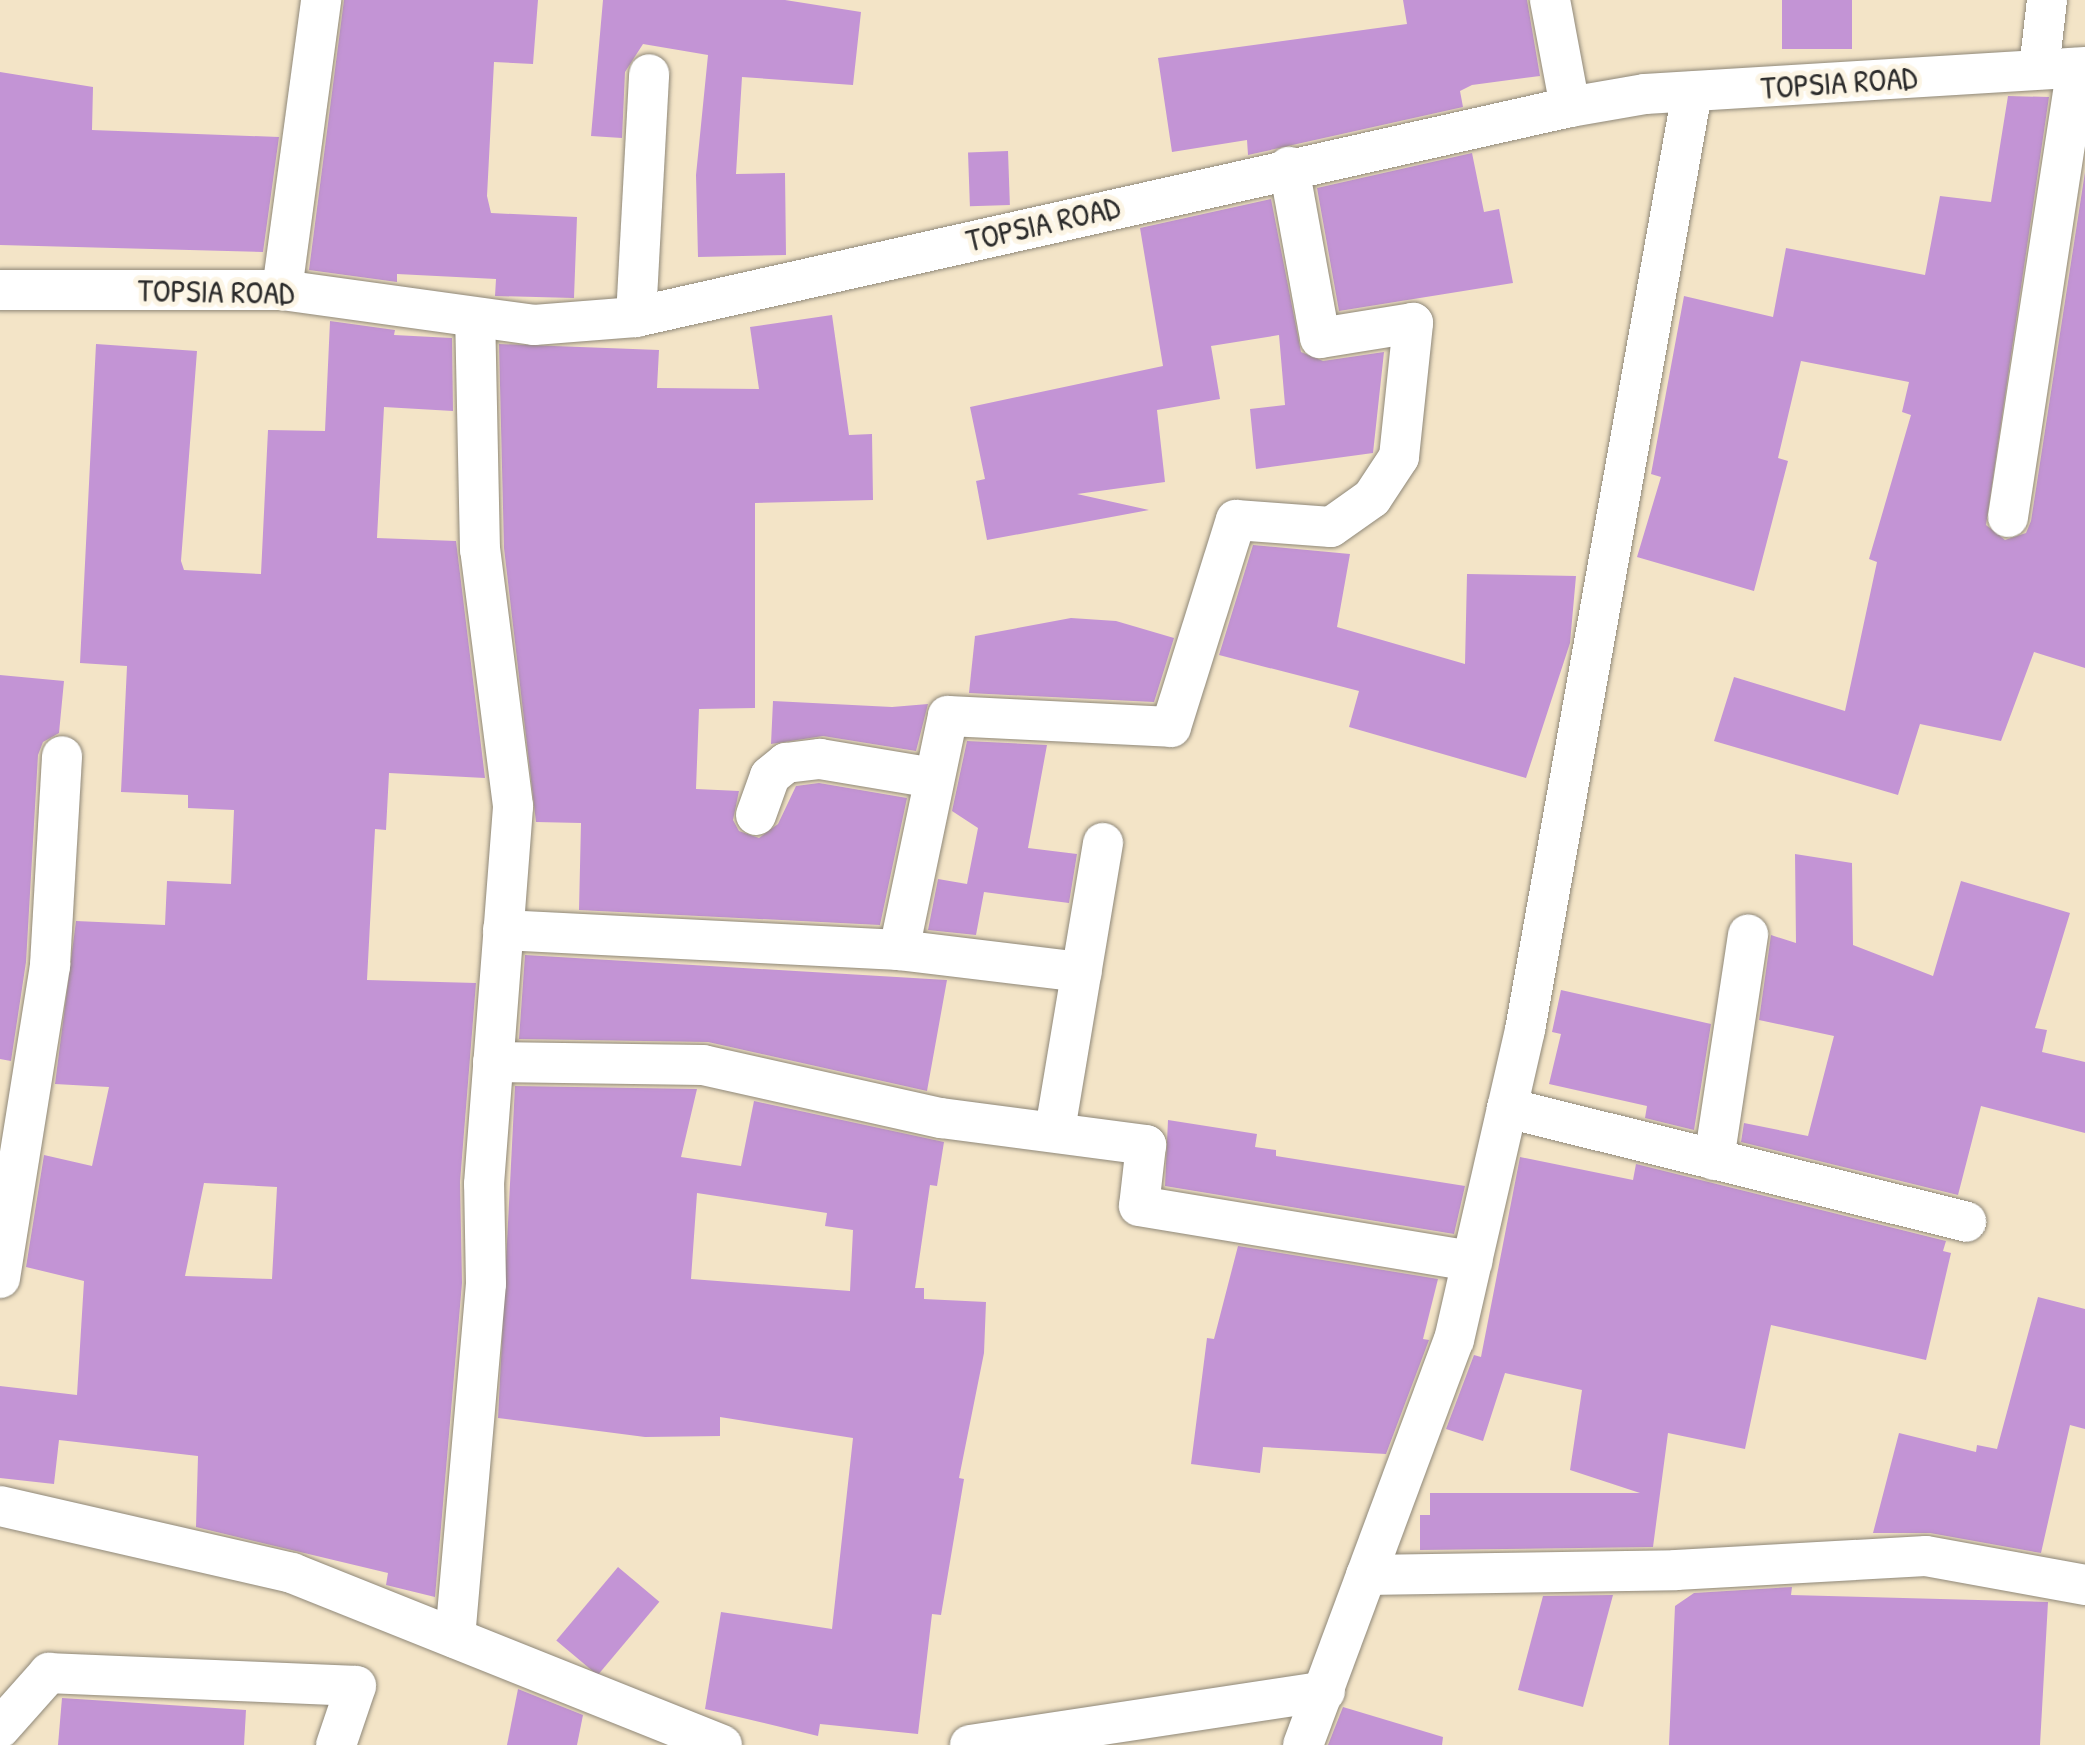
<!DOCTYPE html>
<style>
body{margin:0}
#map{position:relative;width:2085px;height:1745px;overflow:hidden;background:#f3e4c7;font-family:"Patrick Hand",sans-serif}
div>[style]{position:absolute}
.building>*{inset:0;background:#c394d5;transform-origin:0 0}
.roads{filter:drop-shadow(0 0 2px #8f8879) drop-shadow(0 0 2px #8f8879)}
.minor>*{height:40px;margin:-20px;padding:0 20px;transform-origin:20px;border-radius:20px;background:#fff}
span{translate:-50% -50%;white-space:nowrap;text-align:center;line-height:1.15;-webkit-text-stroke:10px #fcf5e5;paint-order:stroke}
.street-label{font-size:32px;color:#2b2b2b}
</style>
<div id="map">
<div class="building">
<div style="clip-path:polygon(344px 0,538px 0,533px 64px,494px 62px,487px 196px,491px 213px,577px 217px,574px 298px,495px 296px,496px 279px,397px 274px,397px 282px,309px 270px)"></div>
<div style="clip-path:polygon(603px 0,785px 0,861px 12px,853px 85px,742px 77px,736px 174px,785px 173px,786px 255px,698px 257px,696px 175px,708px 55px,643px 44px,625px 72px,622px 138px,591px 136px)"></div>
<div style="clip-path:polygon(1403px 0,1527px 0,1540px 76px,1472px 85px,1460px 91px,1463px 107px,1248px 155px,1247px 140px,1172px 152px,1158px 58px,1407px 24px)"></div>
<div style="left:1782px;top:0;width:70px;height:49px"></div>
<div style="clip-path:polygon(0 72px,93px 87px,92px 130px,279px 137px,263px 252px,0 245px)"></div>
<div style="clip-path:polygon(2008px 96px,2049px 97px,1986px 525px,2005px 540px,2026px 533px,2031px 521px,2085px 172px,2085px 668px,2034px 652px,2001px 741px,1920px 724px,1898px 795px,1714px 741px,1734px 677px,1845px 711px,1877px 562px,1869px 559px,1911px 415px,1902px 412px,1909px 382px,1801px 361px,1778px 458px,1788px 461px,1754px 591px,1637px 557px,1661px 477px,1651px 474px,1684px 296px,1773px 317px,1786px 248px,1925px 275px,1940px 196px,1991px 202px)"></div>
<div style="left:1008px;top:151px;width:54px;height:40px;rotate:88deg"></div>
<div style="clip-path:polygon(1472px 153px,1484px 212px,1499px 209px,1513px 283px,1339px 311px,1317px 188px)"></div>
<div style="clip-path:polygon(1271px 199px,1301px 352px,1323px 361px,1384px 352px,1373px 453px,1256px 469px,1250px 409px,1285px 405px,1279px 335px,1211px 346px,1220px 399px,1157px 410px,1165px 482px,1077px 494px,1149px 510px,987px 540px,976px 481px,985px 479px,970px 407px,1163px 366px,1140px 228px)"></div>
<div style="clip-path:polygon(832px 315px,849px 435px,872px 434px,873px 500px,755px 503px,755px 708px,699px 709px,696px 789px,739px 791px,733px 820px,739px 831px,759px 838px,778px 824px,796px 786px,819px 783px,907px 798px,880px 925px,579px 910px,581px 823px,536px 822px,504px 548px,499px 344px,659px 350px,657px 388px,759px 389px,750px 327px)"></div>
<div style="clip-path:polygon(evenodd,330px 321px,395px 330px,394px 335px,452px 338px,453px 411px,384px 407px,377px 538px,456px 541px,485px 778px,389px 773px,386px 830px,375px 829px,367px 980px,476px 983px,460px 1182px,462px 1283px,435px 1597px,386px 1585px,388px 1573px,196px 1527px,198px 1456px,59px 1440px,54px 1484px,0 1478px,0 1386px,77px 1395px,84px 1281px,26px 1267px,44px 1155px,92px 1166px,109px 1087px,55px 1084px,76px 921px,165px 925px,167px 881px,231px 884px,234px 810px,188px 808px,188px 795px,121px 792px,127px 666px,80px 663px,96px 344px,197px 351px,181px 561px,184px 570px,261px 574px,268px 430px,325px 431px,330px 321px,204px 1183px,277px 1187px,272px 1279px,185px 1276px,204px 1183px)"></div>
<div style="clip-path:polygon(1253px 545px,1350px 554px,1337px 627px,1465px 664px,1467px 574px,1576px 576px,1570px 643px,1526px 778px,1349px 727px,1359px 691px,1219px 655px)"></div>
<div style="clip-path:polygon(1071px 618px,1116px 621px,1174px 638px,1154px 702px,969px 693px,975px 636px)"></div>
<div style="clip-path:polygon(0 675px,64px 681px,59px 733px,43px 742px,38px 755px,26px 962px,11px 1061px,0 1059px)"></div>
<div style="clip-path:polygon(773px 701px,892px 707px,928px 704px,916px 751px,823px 736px,771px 744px)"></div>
<div style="clip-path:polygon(967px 741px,1047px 745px,1028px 848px,1077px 854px,1069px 903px,984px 892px,976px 935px,928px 930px,938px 879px,967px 884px,978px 828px,952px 811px)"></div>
<div style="clip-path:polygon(1795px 854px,1852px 863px,1853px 945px,1933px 976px,1961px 881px,2070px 913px,2035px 1028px,2047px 1030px,2042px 1052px,2085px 1062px,2085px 1133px,1981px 1106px,1958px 1195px,1741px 1142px,1744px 1123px,1808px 1136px,1834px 1036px,1759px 1020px,1771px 935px,1796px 943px)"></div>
<div style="clip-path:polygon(525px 955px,947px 980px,927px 1091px,708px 1042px,519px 1039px)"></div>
<div style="clip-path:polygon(1561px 990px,1711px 1024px,1694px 1130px,1645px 1118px,1647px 1106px,1549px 1084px,1561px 1034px,1552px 1032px)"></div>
<div style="clip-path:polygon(evenodd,515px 1086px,697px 1089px,681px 1157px,741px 1166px,754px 1101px,944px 1142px,937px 1186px,930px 1185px,915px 1288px,924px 1288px,924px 1299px,986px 1302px,984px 1353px,959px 1478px,964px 1479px,941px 1615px,932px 1614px,918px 1734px,820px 1724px,818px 1736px,705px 1709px,721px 1612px,832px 1629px,853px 1438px,720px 1417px,720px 1436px,645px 1437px,498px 1418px,515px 1086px,697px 1193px,827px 1213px,825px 1226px,853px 1230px,850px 1291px,691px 1279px,697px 1193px)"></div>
<div style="clip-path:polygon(1168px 1120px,1257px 1134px,1255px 1147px,1276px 1150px,1276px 1156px,1465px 1186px,1454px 1234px,1165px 1186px)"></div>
<div style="clip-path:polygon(1520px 1157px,1633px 1180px,1636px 1164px,1946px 1241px,1943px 1251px,1951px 1253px,1926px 1360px,1771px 1325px,1745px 1449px,1668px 1433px,1653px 1547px,1420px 1550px,1420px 1515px,1430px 1515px,1430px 1493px,1640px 1493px,1570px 1470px,1582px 1390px,1505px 1373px,1483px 1441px,1446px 1429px,1474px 1355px,1481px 1357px)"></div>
<div style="clip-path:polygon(1238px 1246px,1438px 1279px,1423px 1339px,1429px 1340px,1386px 1454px,1263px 1447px,1260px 1473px,1191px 1464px,1207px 1338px,1214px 1339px)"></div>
<div style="clip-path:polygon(2038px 1297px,2085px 1309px,2085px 1429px,2070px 1425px,2041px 1553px,1930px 1533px,1873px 1533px,1899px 1433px,1976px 1452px,1977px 1445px,1997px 1449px)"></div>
<div style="left:618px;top:1567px;width:54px;height:96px;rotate:40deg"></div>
<div style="clip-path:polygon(1792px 1587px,1791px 1595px,2048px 1602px,2040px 1745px,1669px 1745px,1675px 1606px,1694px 1593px)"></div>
<div style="clip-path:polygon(1613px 1595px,1583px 1707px,1518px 1690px,1543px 1596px)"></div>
<div style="clip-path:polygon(518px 1689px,583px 1715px,577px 1745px,507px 1745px)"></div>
<div style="clip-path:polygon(62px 1698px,246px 1710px,244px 1745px,58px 1745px)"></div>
<div style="clip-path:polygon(1343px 1707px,1443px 1737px,1442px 1745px,1328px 1745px)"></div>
</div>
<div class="roads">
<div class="minor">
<div style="left:1550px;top:0;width:109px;rotate:79.4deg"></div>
<div style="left:2039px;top:69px;width:69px;rotate:-83.4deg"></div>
<div style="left:0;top:290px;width:282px"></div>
<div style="left:282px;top:290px;width:254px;rotate:7.9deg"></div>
<div style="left:534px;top:325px;width:102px;rotate:-4.5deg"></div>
<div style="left:636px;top:317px;width:957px;rotate:-12.67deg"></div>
<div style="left:1570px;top:107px;width:76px;rotate:-9.8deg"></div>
<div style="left:1645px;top:94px;width:441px;rotate:-3.5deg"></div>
<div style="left:282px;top:290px;width:293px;rotate:-82.3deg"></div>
<div style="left:636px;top:317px;width:243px;rotate:-86.9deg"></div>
<div style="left:2008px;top:517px;width:454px;rotate:-81.3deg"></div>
<div style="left:756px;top:815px;width:41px;rotate:-70.3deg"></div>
<div style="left:770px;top:776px;width:21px;rotate:-39deg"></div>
<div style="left:786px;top:763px;width:34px;rotate:-7deg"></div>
<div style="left:820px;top:759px;width:115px;rotate:9.5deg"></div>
<div style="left:503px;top:930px;width:397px;rotate:2.9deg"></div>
<div style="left:899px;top:950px;width:184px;rotate:6.9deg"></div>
<div style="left:899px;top:950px;width:239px;rotate:-78.2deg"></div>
<div style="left:948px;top:716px;width:223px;rotate:2.8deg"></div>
<div style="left:1171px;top:727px;width:217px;rotate:-72.6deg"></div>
<div style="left:1236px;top:520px;width:95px;rotate:4.2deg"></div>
<div style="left:1331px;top:527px;width:50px;rotate:-35.3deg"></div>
<div style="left:1372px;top:498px;width:49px;rotate:-56.6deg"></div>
<div style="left:1399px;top:457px;width:135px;rotate:-84deg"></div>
<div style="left:1413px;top:323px;width:94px;rotate:170.8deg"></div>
<div style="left:1320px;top:338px;width:174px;rotate:-100.3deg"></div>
<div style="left:493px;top:1062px;width:210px;rotate:0.8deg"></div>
<div style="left:703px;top:1065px;width:244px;rotate:12.6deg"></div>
<div style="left:941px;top:1118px;width:207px;rotate:7.5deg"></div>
<div style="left:1146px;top:1145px;width:61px;rotate:96.5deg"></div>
<div style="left:1139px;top:1206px;width:338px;rotate:9.4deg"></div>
<div style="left:1507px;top:1108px;width:473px;rotate:13.9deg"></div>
<div style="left:1055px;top:1130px;width:291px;rotate:-80.5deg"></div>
<div style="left:1714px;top:1160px;width:228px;rotate:-81.4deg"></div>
<div style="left:0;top:1278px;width:317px;rotate:-80.9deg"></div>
<div style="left:50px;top:965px;width:209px;rotate:-86.7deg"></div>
<div style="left:0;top:1506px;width:300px;rotate:12.9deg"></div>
<div style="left:292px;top:1573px;width:463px;rotate:21.8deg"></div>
<div style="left:1366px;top:1575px;width:310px;rotate:-0.9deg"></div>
<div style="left:1676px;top:1570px;width:250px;rotate:-3.2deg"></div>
<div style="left:1926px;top:1556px;width:162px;rotate:10.3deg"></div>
<div style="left:455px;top:1638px;width:355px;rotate:-85deg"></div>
<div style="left:486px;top:1284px;width:100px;rotate:-91.1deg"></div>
<div style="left:484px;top:1184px;width:379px;rotate:-85.6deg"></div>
<div style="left:513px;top:806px;width:258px;rotate:-97.3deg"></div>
<div style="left:480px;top:550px;width:232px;rotate:-91.2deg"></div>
<div style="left:0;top:1728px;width:74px;rotate:-48.3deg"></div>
<div style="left:49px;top:1673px;width:307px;rotate:2.4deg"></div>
<div style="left:356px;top:1686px;width:62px;rotate:108.7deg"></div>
<div style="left:970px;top:1745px;width:359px;rotate:-8.6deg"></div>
<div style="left:1303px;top:1745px;width:432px;rotate:-69.6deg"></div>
<div style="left:1454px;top:1340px;width:318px;rotate:-77.1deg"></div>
<div style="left:1525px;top:1030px;width:953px;rotate:-79.9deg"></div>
</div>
</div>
<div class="street-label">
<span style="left:1839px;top:83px;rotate:-4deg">TOPSIA ROAD</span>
<span style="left:1043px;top:224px;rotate:-13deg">TOPSIA ROAD</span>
<span style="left:216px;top:292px;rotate:1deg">TOPSIA ROAD</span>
</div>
</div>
